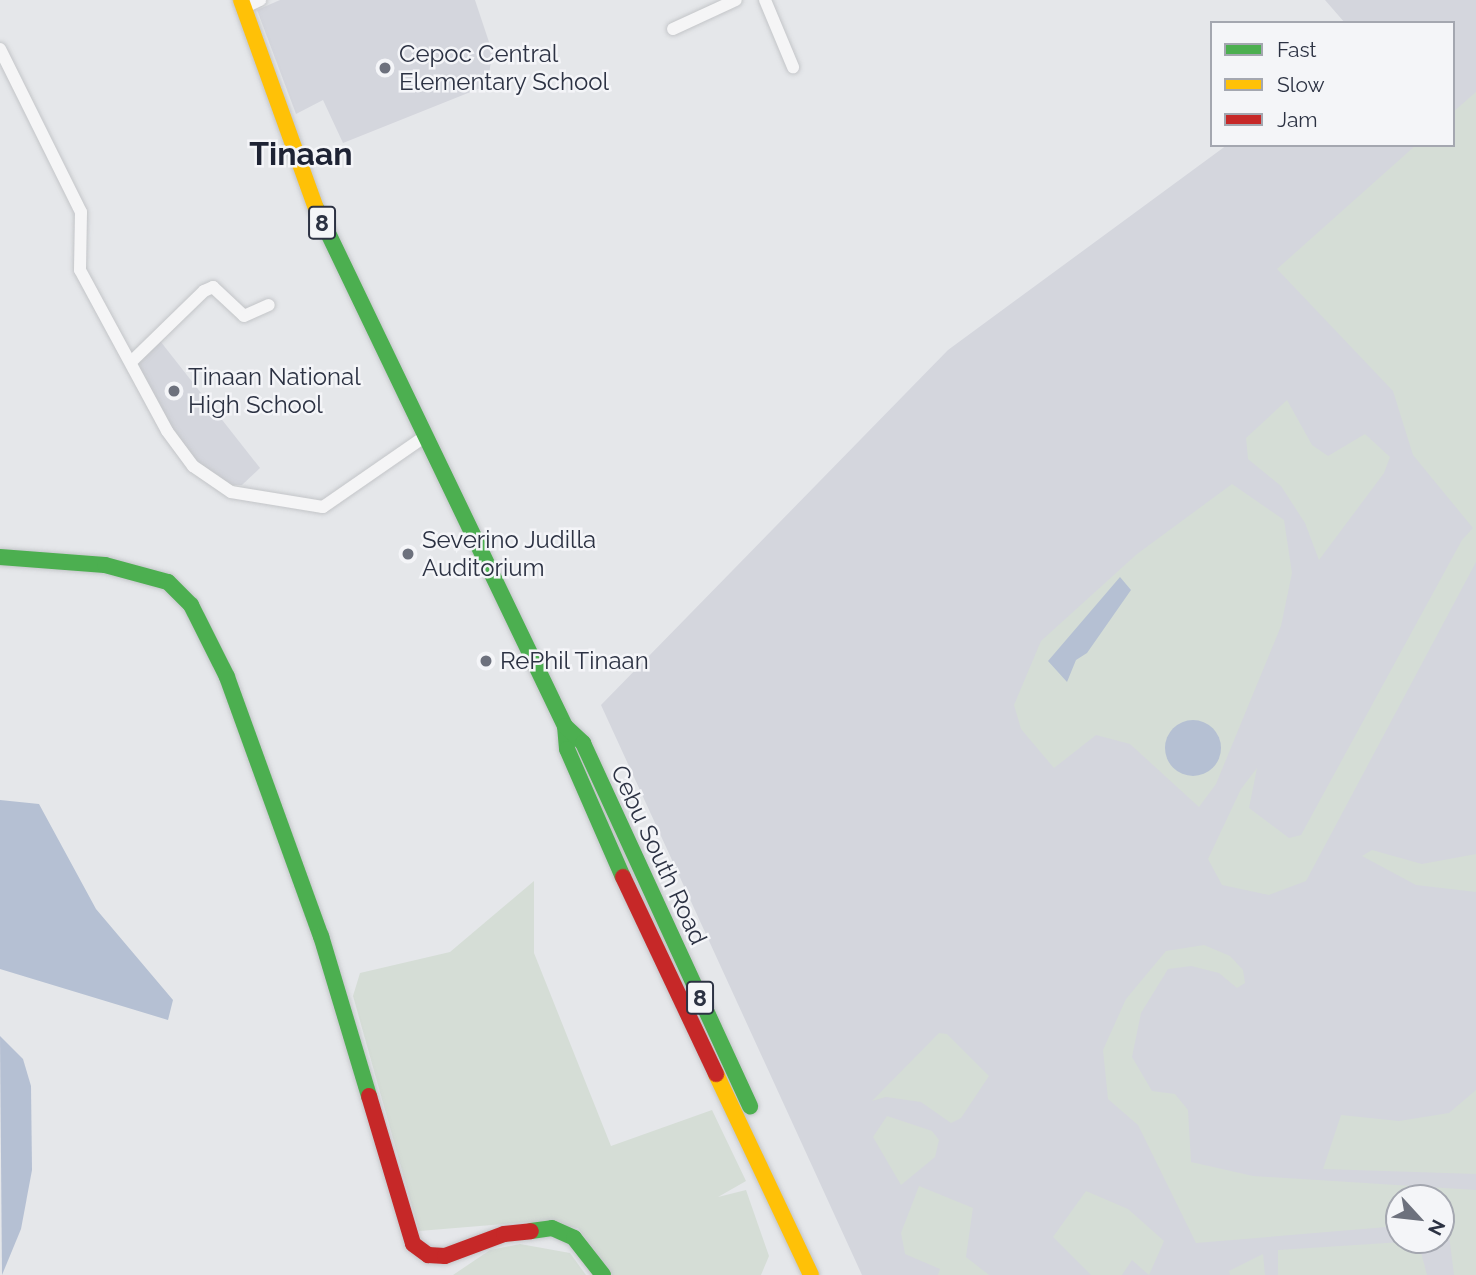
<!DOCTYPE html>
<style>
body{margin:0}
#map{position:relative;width:1476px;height:1275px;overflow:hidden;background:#e5e7ea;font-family:Raleway,sans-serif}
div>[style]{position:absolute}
.built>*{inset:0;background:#d4d6dd}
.green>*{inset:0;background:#d5ddd6}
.water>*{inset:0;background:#b5c0d3}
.round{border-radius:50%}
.roads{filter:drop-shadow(0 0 2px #c3c5c8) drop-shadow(0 0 2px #c3c5c8)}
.street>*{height:12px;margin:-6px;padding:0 6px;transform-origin:6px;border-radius:6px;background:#f5f5f6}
.fast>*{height:16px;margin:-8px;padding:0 8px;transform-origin:8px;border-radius:8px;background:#4caf50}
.slow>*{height:16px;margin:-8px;padding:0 8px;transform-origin:8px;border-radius:8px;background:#ffc107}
.jam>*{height:16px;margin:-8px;padding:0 8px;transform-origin:8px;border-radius:8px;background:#c62828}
.dots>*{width:19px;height:19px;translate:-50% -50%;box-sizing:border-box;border:4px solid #f4f5f8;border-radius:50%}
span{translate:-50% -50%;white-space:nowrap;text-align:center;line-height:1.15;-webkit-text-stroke:5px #f4f5f8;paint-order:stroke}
.shield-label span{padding:2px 5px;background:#f4f5f8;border:2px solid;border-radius:5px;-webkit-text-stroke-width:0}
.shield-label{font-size:23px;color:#2c3243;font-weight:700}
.poi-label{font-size:24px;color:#2c3243}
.left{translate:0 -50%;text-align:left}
.street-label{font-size:24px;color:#2c3243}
.district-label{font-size:32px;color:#1e2334;font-weight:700}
.legend{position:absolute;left:1210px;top:21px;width:245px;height:126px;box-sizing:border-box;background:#f4f5f8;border:2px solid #a4a7b0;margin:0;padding:9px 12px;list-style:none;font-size:21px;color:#2c3243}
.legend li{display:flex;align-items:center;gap:14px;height:35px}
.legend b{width:35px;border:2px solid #a4a7b0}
.north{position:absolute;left:1385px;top:1184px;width:70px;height:70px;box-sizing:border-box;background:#f4f5f8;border:2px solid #a4a7b0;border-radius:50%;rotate:117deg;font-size:19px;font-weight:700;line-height:28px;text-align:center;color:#2c3243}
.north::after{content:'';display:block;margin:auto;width:24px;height:32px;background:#6d717d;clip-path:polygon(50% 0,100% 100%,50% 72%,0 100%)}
</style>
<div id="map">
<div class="built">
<div style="clip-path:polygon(280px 0,475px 0,492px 51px,488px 85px,343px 143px,323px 100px,296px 114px,257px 10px)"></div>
<div style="clip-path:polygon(evenodd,1325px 0,1476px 0,1476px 1275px,862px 1275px,601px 705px,948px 350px,1227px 145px,1453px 145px,1453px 23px,1345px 23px,1325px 0,1399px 1198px,1441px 1198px,1441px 1240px,1399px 1240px,1399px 1198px)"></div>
<div style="clip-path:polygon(157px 337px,260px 468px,242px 485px,230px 485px,198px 464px,179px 442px,134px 361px)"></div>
</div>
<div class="green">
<div style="clip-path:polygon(1476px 92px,1476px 562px,1306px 881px,1269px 895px,1222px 885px,1208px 859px,1241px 789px,1257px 768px,1249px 808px,1289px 838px,1301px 835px,1462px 540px,1473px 528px,1413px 455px,1393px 391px,1277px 269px,1416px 145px,1453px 145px,1453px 112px)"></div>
<div style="clip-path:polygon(1287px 400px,1312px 445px,1328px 456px,1365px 434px,1390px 457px,1384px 473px,1319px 560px,1305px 523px,1281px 486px,1248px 459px,1246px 438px)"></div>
<div style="clip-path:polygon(1232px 484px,1284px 520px,1292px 573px,1281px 626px,1216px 784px,1199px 807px,1130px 744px,1096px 735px,1054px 768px,1021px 729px,1014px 705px,1041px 641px,1137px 554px)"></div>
<div style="clip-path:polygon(1372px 850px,1422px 864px,1476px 854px,1476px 892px,1416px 885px,1362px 856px)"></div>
<div style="clip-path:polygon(534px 881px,534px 953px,611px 1146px,712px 1110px,746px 1181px,718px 1197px,746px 1190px,769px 1256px,761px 1275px,612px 1275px,578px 1228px,527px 1222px,419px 1231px,353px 996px,360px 973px,450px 952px)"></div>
<div style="clip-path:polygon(1204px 945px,1230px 956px,1243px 970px,1245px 983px,1237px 988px,1219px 973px,1191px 966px,1168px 969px,1141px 1013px,1132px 1057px,1152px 1091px,1175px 1094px,1188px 1110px,1191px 1162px,1253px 1176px,1476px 1190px,1476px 1275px,1454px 1275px,1449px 1235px,1441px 1231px,1441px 1198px,1399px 1198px,1399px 1226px,1196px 1243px,1138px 1125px,1108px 1099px,1103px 1050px,1126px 999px,1166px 951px)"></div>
<div style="clip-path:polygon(939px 1033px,947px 1034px,989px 1076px,961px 1118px,951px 1123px,921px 1102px,886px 1097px,872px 1101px)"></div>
<div style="clip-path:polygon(1476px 1090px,1476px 1174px,1323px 1169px,1341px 1115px,1399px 1121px,1449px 1113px)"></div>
<div style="clip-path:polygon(887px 1116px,932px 1131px,939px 1140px,935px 1157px,901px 1185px,873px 1137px)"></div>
<div style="clip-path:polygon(919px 1186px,973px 1208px,966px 1257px,989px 1275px,938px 1275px,940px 1269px,905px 1254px,901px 1233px)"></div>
<div style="clip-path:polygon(1086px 1191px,1128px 1209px,1164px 1241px,1149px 1275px,1132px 1260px,1122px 1275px,1091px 1275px,1053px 1237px)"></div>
<div style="clip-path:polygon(1418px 1241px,1427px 1275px,1278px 1275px,1278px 1250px)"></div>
<div style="clip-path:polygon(520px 1244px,570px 1253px,586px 1275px,453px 1275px,490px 1250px)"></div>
<div style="clip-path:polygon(1263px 1254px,1265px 1275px,1230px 1275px,1229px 1271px)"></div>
</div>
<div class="water">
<div style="clip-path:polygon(1120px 577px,1131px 590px,1087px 653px,1076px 660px,1067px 682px,1048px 661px)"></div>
<div class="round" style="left:1165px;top:720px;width:56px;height:56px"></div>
<div style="clip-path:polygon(0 800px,39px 804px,96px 909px,173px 1000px,168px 1020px,0 969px)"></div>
<div style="clip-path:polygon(0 1036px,23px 1059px,31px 1086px,32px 1170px,21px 1229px,2px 1275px)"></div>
</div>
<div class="roads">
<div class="street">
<div style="left:765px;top:0;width:73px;rotate:67.3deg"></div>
<div style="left:243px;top:8px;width:19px;rotate:-25deg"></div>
<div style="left:673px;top:29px;width:69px;rotate:-24.7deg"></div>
<div style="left:0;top:49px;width:182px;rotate:63.6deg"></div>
<div style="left:81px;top:212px;width:58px;rotate:91deg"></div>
<div style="left:80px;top:270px;width:183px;rotate:61.6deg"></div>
<div style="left:167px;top:431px;width:44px;rotate:53.4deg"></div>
<div style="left:193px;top:466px;width:46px;rotate:34.4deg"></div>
<div style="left:231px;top:492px;width:93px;rotate:9.3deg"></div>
<div style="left:323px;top:507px;width:123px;rotate:-34.7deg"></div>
<div style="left:131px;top:362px;width:102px;rotate:-44.2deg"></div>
<div style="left:204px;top:291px;width:10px;rotate:-24deg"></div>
<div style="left:213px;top:287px;width:42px;rotate:43.1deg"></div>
<div style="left:244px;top:316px;width:27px;rotate:-24deg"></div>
</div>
<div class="fast">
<div style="left:316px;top:208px;width:575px;rotate:64.33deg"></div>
<div style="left:565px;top:726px;width:23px;rotate:85deg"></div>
<div style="left:567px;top:749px;width:140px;rotate:66.4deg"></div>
<div style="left:0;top:557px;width:105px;rotate:4.4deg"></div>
<div style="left:105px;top:565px;width:65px;rotate:15.1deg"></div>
<div style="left:168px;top:582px;width:33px;rotate:45deg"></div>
<div style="left:191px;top:605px;width:80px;rotate:63.4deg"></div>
<div style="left:227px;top:677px;width:276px;rotate:70.1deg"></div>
<div style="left:321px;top:936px;width:167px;rotate:73.3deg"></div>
<div style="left:565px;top:726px;width:25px;rotate:43deg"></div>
<div style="left:583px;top:743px;width:400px;rotate:65.3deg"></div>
<div style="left:531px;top:1231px;width:21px;rotate:-8deg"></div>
<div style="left:552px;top:1228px;width:24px;rotate:24deg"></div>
<div style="left:574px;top:1238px;width:47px;rotate:51.9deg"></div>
</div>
<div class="slow">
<div style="left:241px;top:0;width:221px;rotate:70.2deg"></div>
<div style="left:716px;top:1074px;width:222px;rotate:64.7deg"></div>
</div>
<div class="jam">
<div style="left:623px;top:877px;width:218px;rotate:64.7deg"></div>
<div style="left:369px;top:1096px;width:154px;rotate:73.4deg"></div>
<div style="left:413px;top:1244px;width:19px;rotate:36deg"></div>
<div style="left:428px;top:1255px;width:17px;rotate:3deg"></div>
<div style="left:445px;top:1256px;width:63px;rotate:-20.4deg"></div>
<div style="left:504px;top:1234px;width:27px;rotate:-6deg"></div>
</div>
</div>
<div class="dots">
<div style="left:385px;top:68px;background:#6d717d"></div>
<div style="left:174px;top:391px;background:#6d717d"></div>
<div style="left:408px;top:554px;background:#6d717d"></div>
<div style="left:486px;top:661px;background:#6d717d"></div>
</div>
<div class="shield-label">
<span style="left:322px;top:223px">8</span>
<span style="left:700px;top:998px">8</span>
</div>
<div class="poi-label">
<span class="left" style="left:399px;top:68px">Cepoc Central<br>Elementary School</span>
<span class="left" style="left:188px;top:391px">Tinaan National<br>High School</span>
<span class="left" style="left:422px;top:554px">Severino Judilla<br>Auditorium</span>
<span class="left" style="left:500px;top:661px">RePhil Tinaan</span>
</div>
<div class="street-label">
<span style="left:659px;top:855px;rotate:65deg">Cebu South Road</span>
</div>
<div class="district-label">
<span style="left:301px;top:154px">Tinaan</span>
</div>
<ul class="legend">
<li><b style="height:9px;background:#4caf50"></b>Fast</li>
<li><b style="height:9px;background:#ffc107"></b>Slow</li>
<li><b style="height:9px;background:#c62828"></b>Jam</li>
</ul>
<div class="north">N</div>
</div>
